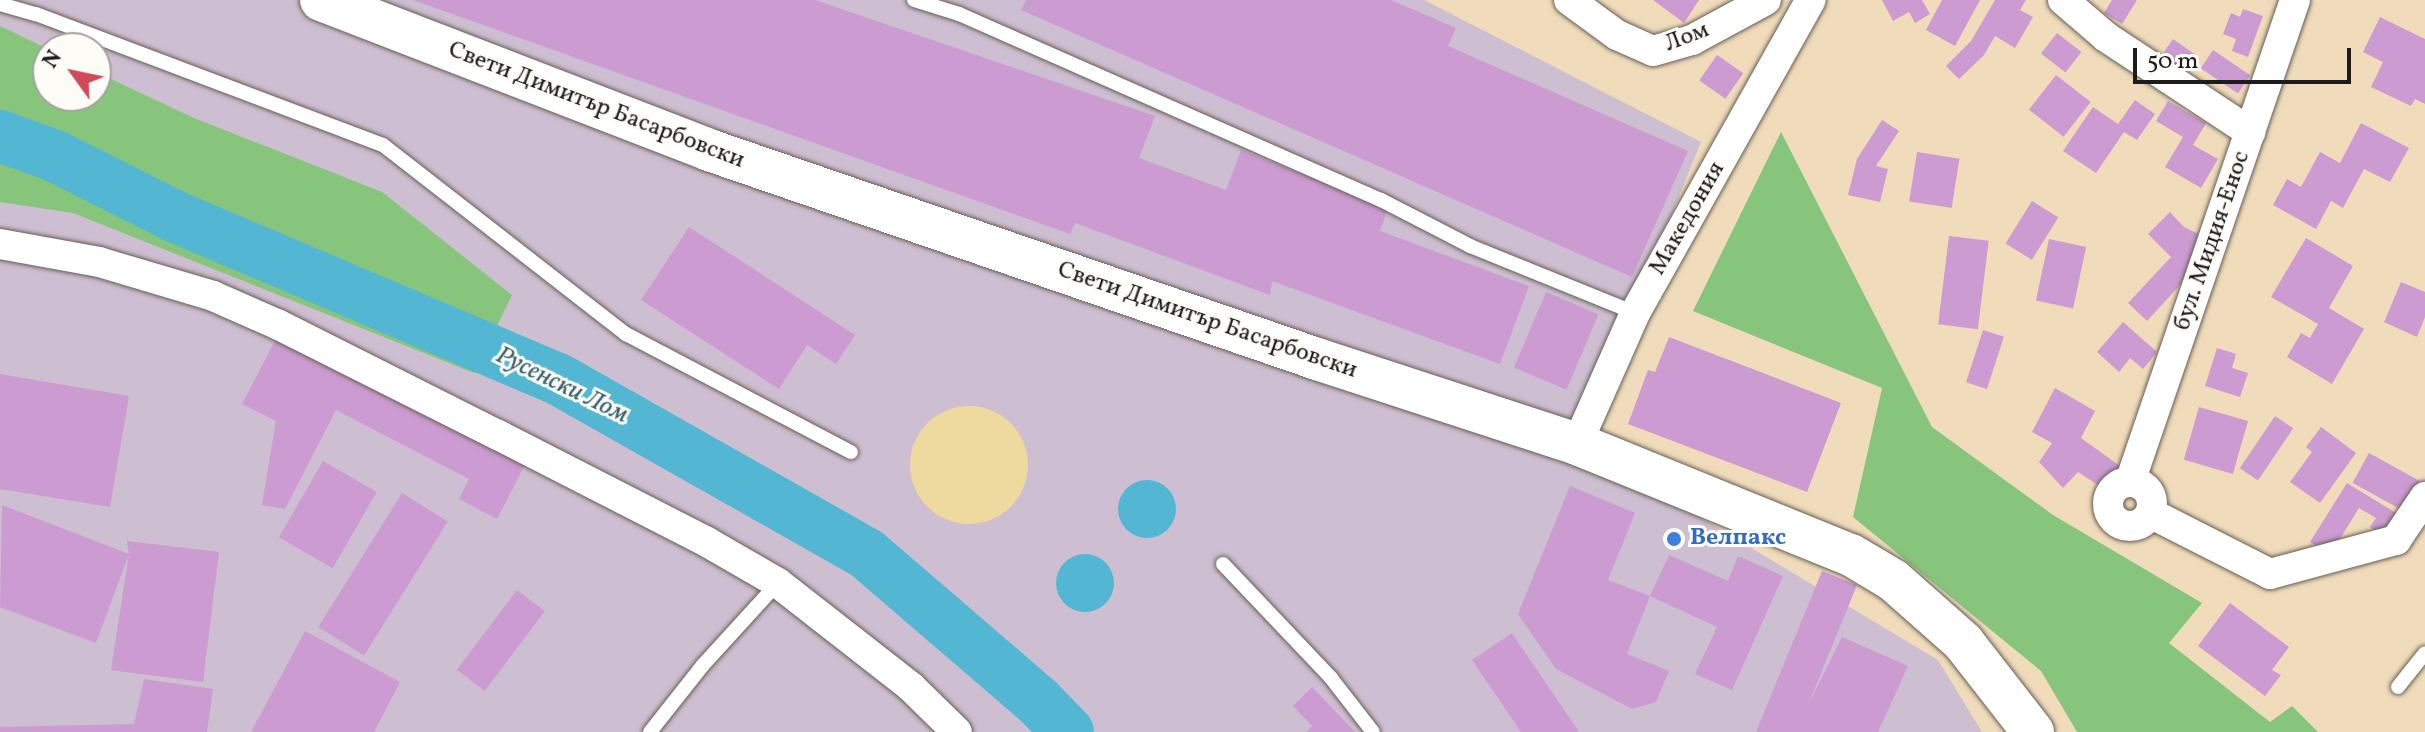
<!DOCTYPE html>
<meta charset="utf-8">
<style>
body{margin:0}
#map{position:relative;width:2425px;height:732px;overflow:hidden;background:#f0dcbb;font-family:Vollkorn,serif}
div>[style]{position:absolute}
.industrial>*{inset:0;background:#cebed1}
.green>*{inset:0;background:#87c57c}
.sand>*{inset:0;background:#eeda9e}
.round{border-radius:50%}
.water>*{inset:0;background:#53b6d2}
.river>*{height:52px;margin:-26px;padding:0 26px;transform-origin:26px;border-radius:26px;background:#53b6d2}
.building>*{inset:0;background:#cc9bd2;transform-origin:0 0}
.roads{filter:drop-shadow(0 0 2px #665f54) drop-shadow(0 0 2px #665f54)}
.lane>*{height:14px;margin:-7px;padding:0 7px;transform-origin:7px;border-radius:7px;background:#fff}
.street>*{height:30px;margin:-15px;padding:0 15px;transform-origin:15px;border-radius:15px;background:#fff}
.street>.ring{margin:-15px;padding:0;box-sizing:content-box;background:none;border:30px solid #fff;border-radius:50%}
.secondary>*{height:42px;margin:-21px;padding:0 21px;transform-origin:21px;border-radius:21px;background:#fff}
.dots>*{width:22px;height:22px;translate:-50% -50%;box-sizing:border-box;border:4px solid #fdfcf7;border-radius:50%}
span{translate:-50% -50%;white-space:nowrap;text-align:center;line-height:1.15;-webkit-text-stroke:6px #fdfcf7;paint-order:stroke}
.street-label{font-size:24px;color:#1c1c1c}
.shop-label{font-size:24px;color:#366cbe;font-weight:700}
.left{translate:0 -50%;text-align:left}
.water-label{font-size:26px;color:#35616e;font-style:italic}
.north{position:absolute;left:32px;top:32px;width:80px;height:80px;box-sizing:border-box;background:#fdfcf7;border:2px solid #a3a29f;border-radius:50%;rotate:303deg;font-size:22px;font-weight:700;line-height:32px;text-align:center;color:#1c1c1c}
.north::after{content:'';display:block;margin:auto;width:28px;height:36px;background:#d1495b;clip-path:polygon(50% 0,100% 100%,50% 72%,0 100%)}
.scale{position:absolute;left:2133px;top:48px;width:218px;height:36px;box-sizing:border-box;border:4px solid #1c1c1c;border-top:0;padding-left:10px;font-size:24px;line-height:28px;white-space:nowrap;color:#1c1c1c;-webkit-text-stroke:6px #fdfcf7;paint-order:stroke}
</style>
<div id="map">
<div class="industrial">
<div style="clip-path:polygon(evenodd,0 0,1424px 0,1701px 142px,1578px 444px,1938px 660px,1982px 732px,0 732px,0 0,48px 48px,96px 48px,96px 96px,48px 96px,48px 48px)"></div>
</div>
<div class="green">
<div style="clip-path:polygon(0 26px,48px 49px,48px 96px,96px 96px,96px 72px,194px 118px,382px 192px,512px 295px,474px 373px,73px 213px,0 202px)"></div>
<div style="clip-path:polygon(1781px 132px,1932px 427px,2053px 515px,2202px 603px,2169px 643px,2270px 722px,2292px 706px,2318px 732px,2077px 732px,2041px 671px,1853px 517px,1882px 388px,1693px 311px)"></div>
</div>
<div class="sand">
<div class="round" style="left:910px;top:406px;width:118px;height:118px"></div>
</div>
<div class="water">
<div class="round" style="left:1118px;top:480px;width:58px;height:58px"></div>
<div class="round" style="left:1056px;top:554px;width:58px;height:58px"></div>
</div>
<div class="river">
<div style="left:0;top:136px;width:59px;rotate:20deg"></div>
<div style="left:55px;top:156px;width:136px;rotate:26.8deg"></div>
<div style="left:176px;top:217px;width:415px;rotate:23deg"></div>
<div style="left:558px;top:379px;width:355px;rotate:29.5deg"></div>
<div style="left:867px;top:554px;width:225px;rotate:40.7deg"></div>
<div style="left:1038px;top:701px;width:43px;rotate:45.9deg"></div>
</div>
<div class="building">
<div style="clip-path:polygon(413px 0,815px 0,1155px 116px,1139px 158px,1226px 190px,1241px 150px,1388px 208px,1380px 231px,1529px 286px,1500px 364px,1272px 281px,1270px 295px,1075px 223px,1070px 234px)"></div>
<div style="clip-path:polygon(1026px 0,1391px 0,1456px 28px,1448px 46px,1688px 151px,1632px 277px,1021px 10px)"></div>
<div style="clip-path:polygon(1653px 0,1699px 0,1684px 23px)"></div>
<div style="clip-path:polygon(1882px 0,1922px 0,1930px 14px,1915px 23px,1909px 12px,1893px 21px)"></div>
<div style="clip-path:polygon(1942px 0,1980px 0,1955px 46px,1926px 30px)"></div>
<div style="clip-path:polygon(1995px 0,2026px 0,2020px 10px,2033px 17px,2015px 48px,1995px 36px,1984px 55px,1959px 79px,1946px 66px,1971px 41px)"></div>
<div style="clip-path:polygon(2112px 0,2137px 0,2122px 24px,2104px 13px)"></div>
<div style="clip-path:polygon(2243px 9px,2263px 16px,2248px 57px,2232px 51px,2236px 39px,2223px 34px,2231px 13px,2240px 17px)"></div>
<div style="clip-path:polygon(2380px 17px,2425px 39px,2425px 104px,2415px 99px,2411px 106px,2371px 87px,2383px 62px,2363px 52px)"></div>
<div style="left:2057px;top:33px;width:31px;height:26px;rotate:38deg"></div>
<div style="left:2173px;top:39px;width:28px;height:33px;rotate:35deg"></div>
<div style="left:2213px;top:50px;width:45px;height:22px;rotate:34deg"></div>
<div style="left:1717px;top:55px;width:32px;height:31px;rotate:35deg"></div>
<div style="left:2056px;top:75px;width:44px;height:44px;rotate:38deg"></div>
<div style="clip-path:polygon(2135px 100px,2155px 114px,2137px 140px,2124px 132px,2096px 173px,2063px 151px,2093px 107px,2118px 124px)"></div>
<div style="clip-path:polygon(2168px 101px,2206px 123px,2193px 145px,2218px 159px,2201px 188px,2165px 167px,2183px 137px,2156px 121px)"></div>
<div style="clip-path:polygon(1882px 120px,1899px 131px,1876px 166px,1888px 169px,1880px 202px,1848px 195px,1857px 159px)"></div>
<div style="clip-path:polygon(2361px 123px,2409px 148px,2390px 182px,2364px 169px,2343px 208px,2331px 201px,2316px 229px,2273px 205px,2287px 179px,2301px 187px,2320px 152px,2340px 163px)"></div>
<div style="left:1917px;top:152px;width:43px;height:50px;rotate:9deg"></div>
<div style="left:2032px;top:201px;width:31px;height:50px;rotate:32deg"></div>
<div style="clip-path:polygon(2170px 212px,2184px 227px,2203px 236px,2181px 284px,2147px 321px,2128px 303px,2171px 257px,2148px 234px)"></div>
<div style="clip-path:polygon(689px 227px,855px 335px,836px 364px,807px 345px,779px 389px,641px 300px)"></div>
<div style="left:1949px;top:236px;width:40px;height:89px;rotate:7deg"></div>
<div style="clip-path:polygon(2306px 238px,2353px 266px,2329px 308px,2364px 329px,2332px 384px,2287px 357px,2301px 333px,2310px 338px,2318px 324px,2271px 297px)"></div>
<div style="left:2049px;top:239px;width:38px;height:63px;rotate:12deg"></div>
<div style="clip-path:polygon(2401px 282px,2425px 292px,2425px 317px,2417px 337px,2384px 322px)"></div>
<div style="left:1546px;top:292px;width:57px;height:82px;rotate:23deg"></div>
<div style="clip-path:polygon(2123px 322px,2157px 352px,2143px 369px,2130px 358px,2119px 372px,2097px 352px)"></div>
<div style="clip-path:polygon(281px 329px,529px 457px,497px 519px,459px 499px,469px 479px,336px 410px,285px 509px,262px 505px,276px 421px,242px 404px)"></div>
<div style="left:1983px;top:330px;width:22px;height:55px;rotate:18deg"></div>
<div style="clip-path:polygon(1669px 337px,1841px 403px,1807px 492px,1628px 424px,1648px 370px,1655px 372px)"></div>
<div style="clip-path:polygon(2217px 348px,2236px 354px,2232px 368px,2248px 373px,2240px 397px,2205px 386px)"></div>
<div style="clip-path:polygon(0 374px,129px 396px,110px 507px,0 489px)"></div>
<div style="clip-path:polygon(2055px 388px,2095px 411px,2081px 438px,2120px 466px,2104px 489px,2078px 472px,2063px 488px,2039px 462px,2052px 443px,2032px 432px)"></div>
<div style="left:2199px;top:407px;width:51px;height:55px;rotate:16deg"></div>
<div style="left:2275px;top:416px;width:22px;height:63px;rotate:34deg"></div>
<div style="clip-path:polygon(2321px 427px,2356px 453px,2320px 503px,2290px 482px,2312px 452px,2306px 447px)"></div>
<div style="left:2369px;top:453px;width:58px;height:34px;rotate:29deg"></div>
<div style="left:323px;top:461px;width:62px;height:88px;rotate:30deg"></div>
<div style="clip-path:polygon(2347px 483px,2396px 513px,2382px 535px,2370px 527px,2376px 518px,2359px 508px,2330px 555px,2310px 542px)"></div>
<div style="clip-path:polygon(1570px 486px,1635px 513px,1608px 580px,1650px 596px,1627px 654px,1669px 671px,1656px 702px,1632px 709px,1556px 669px,1518px 614px)"></div>
<div style="left:402px;top:493px;width:54px;height:158px;rotate:32deg"></div>
<div style="clip-path:polygon(2px 505px,129px 554px,127px 541px,219px 552px,203px 682px,111px 670px,129px 554px,96px 643px,0 607px)"></div>
<div style="clip-path:polygon(1669px 555px,1728px 581px,1738px 556px,1783px 576px,1732px 690px,1695px 674px,1717px 627px,1650px 596px)"></div>
<div style="clip-path:polygon(1822px 571px,1857px 585px,1808px 705px,1842px 637px,1908px 666px,1878px 732px,1756px 732px)"></div>
<div style="left:517px;top:590px;width:35px;height:100px;rotate:37deg"></div>
<div style="clip-path:polygon(2230px 603px,2289px 647px,2272px 670px,2281px 675px,2265px 696px,2198px 646px)"></div>
<div style="clip-path:polygon(305px 631px,400px 682px,374px 732px,251px 732px)"></div>
<div style="clip-path:polygon(1512px 633px,1579px 732px,1521px 732px,1472px 660px)"></div>
<div style="clip-path:polygon(144px 679px,213px 689px,207px 732px,0 732px,0 727px,134px 724px)"></div>
<div style="clip-path:polygon(1312px 687px,1355px 732px,1306px 732px,1312px 726px,1293px 706px)"></div>
</div>
<div class="roads">
<div class="lane">
<div style="left:914px;top:0;width:47px;rotate:17.3deg"></div>
<div style="left:959px;top:14px;width:461px;rotate:23.8deg"></div>
<div style="left:1381px;top:200px;width:100px;rotate:27.3deg"></div>
<div style="left:1470px;top:246px;width:178px;rotate:22.1deg"></div>
<div style="left:0;top:4px;width:37px;rotate:16deg"></div>
<div style="left:36px;top:14px;width:371px;rotate:20.7deg"></div>
<div style="left:383px;top:145px;width:308px;rotate:37.9deg"></div>
<div style="left:626px;top:334px;width:254px;rotate:27.7deg"></div>
<div style="left:1223px;top:564px;width:157px;rotate:46.5deg"></div>
<div style="left:1331px;top:678px;width:68px;rotate:52.1deg"></div>
<div style="left:2398px;top:687px;width:43px;rotate:-51.5deg"></div>
<div style="left:650px;top:732px;width:85px;rotate:-51.7deg"></div>
<div style="left:703px;top:665px;width:111px;rotate:-47.6deg"></div>
</div>
<div class="street">
<div style="left:1569px;top:0;width:59px;rotate:36.1deg"></div>
<div style="left:1617px;top:35px;width:39px;rotate:24deg"></div>
<div style="left:1653px;top:51px;width:41px;rotate:-15.8deg"></div>
<div style="left:1692px;top:40px;width:84px;rotate:-28.4deg"></div>
<div style="left:2063px;top:0;width:57px;rotate:40.7deg"></div>
<div style="left:2106px;top:37px;width:173px;rotate:33.4deg"></div>
<div style="left:0;top:244px;width:101px;rotate:10.3deg"></div>
<div style="left:99px;top:262px;width:119px;rotate:16.6deg"></div>
<div style="left:213px;top:296px;width:72px;rotate:23.7deg"></div>
<div style="left:279px;top:325px;width:245px;rotate:26.7deg"></div>
<div style="left:498px;top:435px;width:235px;rotate:27.1deg"></div>
<div style="left:707px;top:542px;width:82px;rotate:30deg"></div>
<div style="left:778px;top:583px;width:169px;rotate:38deg"></div>
<div style="left:911px;top:687px;width:64px;rotate:44.4deg"></div>
<div style="left:1577px;top:444px;width:143px;rotate:-66.1deg"></div>
<div style="left:1635px;top:313px;width:359px;rotate:-60.7deg"></div>
<div style="left:2130px;top:482px;width:509px;rotate:-71.1deg"></div>
<div class="ring" style="left:2108px;top:482px;width:14px;height:14px"></div>
<div style="left:2150px;top:513px;width:135px;rotate:26.9deg"></div>
<div style="left:2270px;top:574px;width:131px;rotate:-15.1deg"></div>
<div style="left:2396px;top:540px;width:52px;rotate:-56deg"></div>
</div>
<div class="secondary">
<div style="left:321px;top:0;width:416px;rotate:21.1deg"></div>
<div style="left:709px;top:150px;width:643px;rotate:18.97deg"></div>
<div style="left:1317px;top:359px;width:274px;rotate:18.1deg"></div>
<div style="left:1577px;top:444px;width:296px;rotate:22.1deg"></div>
<div style="left:1851px;top:555px;width:49px;rotate:30.8deg"></div>
<div style="left:1893px;top:580px;width:94px;rotate:41.5deg"></div>
<div style="left:1963px;top:642px;width:114px;rotate:52.1deg"></div>
</div>
</div>
<div class="dots">
<div style="left:1674px;top:539px;background:#3f7fe0"></div>
</div>
<div class="street-label">
<span style="left:1687px;top:38px;rotate:-21deg">Лом</span>
<span style="left:596px;top:106px;rotate:21deg">Свети Димитър Басарбовски</span>
<span style="left:1688px;top:219px;rotate:-60deg">Македония</span>
<span style="left:2213px;top:241px;rotate:-71deg">бул. Мидия-Енос</span>
<span style="left:1207px;top:321px;rotate:19deg">Свети Димитър Басарбовски</span>
</div>
<div class="shop-label">
<span class="left" style="left:1690px;top:539px">Велпакс</span>
</div>
<div class="water-label">
<span style="left:562px;top:386px;rotate:26deg">Русенски Лом</span>
</div>
<div class="north">N</div>
<div class="scale">50 m</div>
</div>
